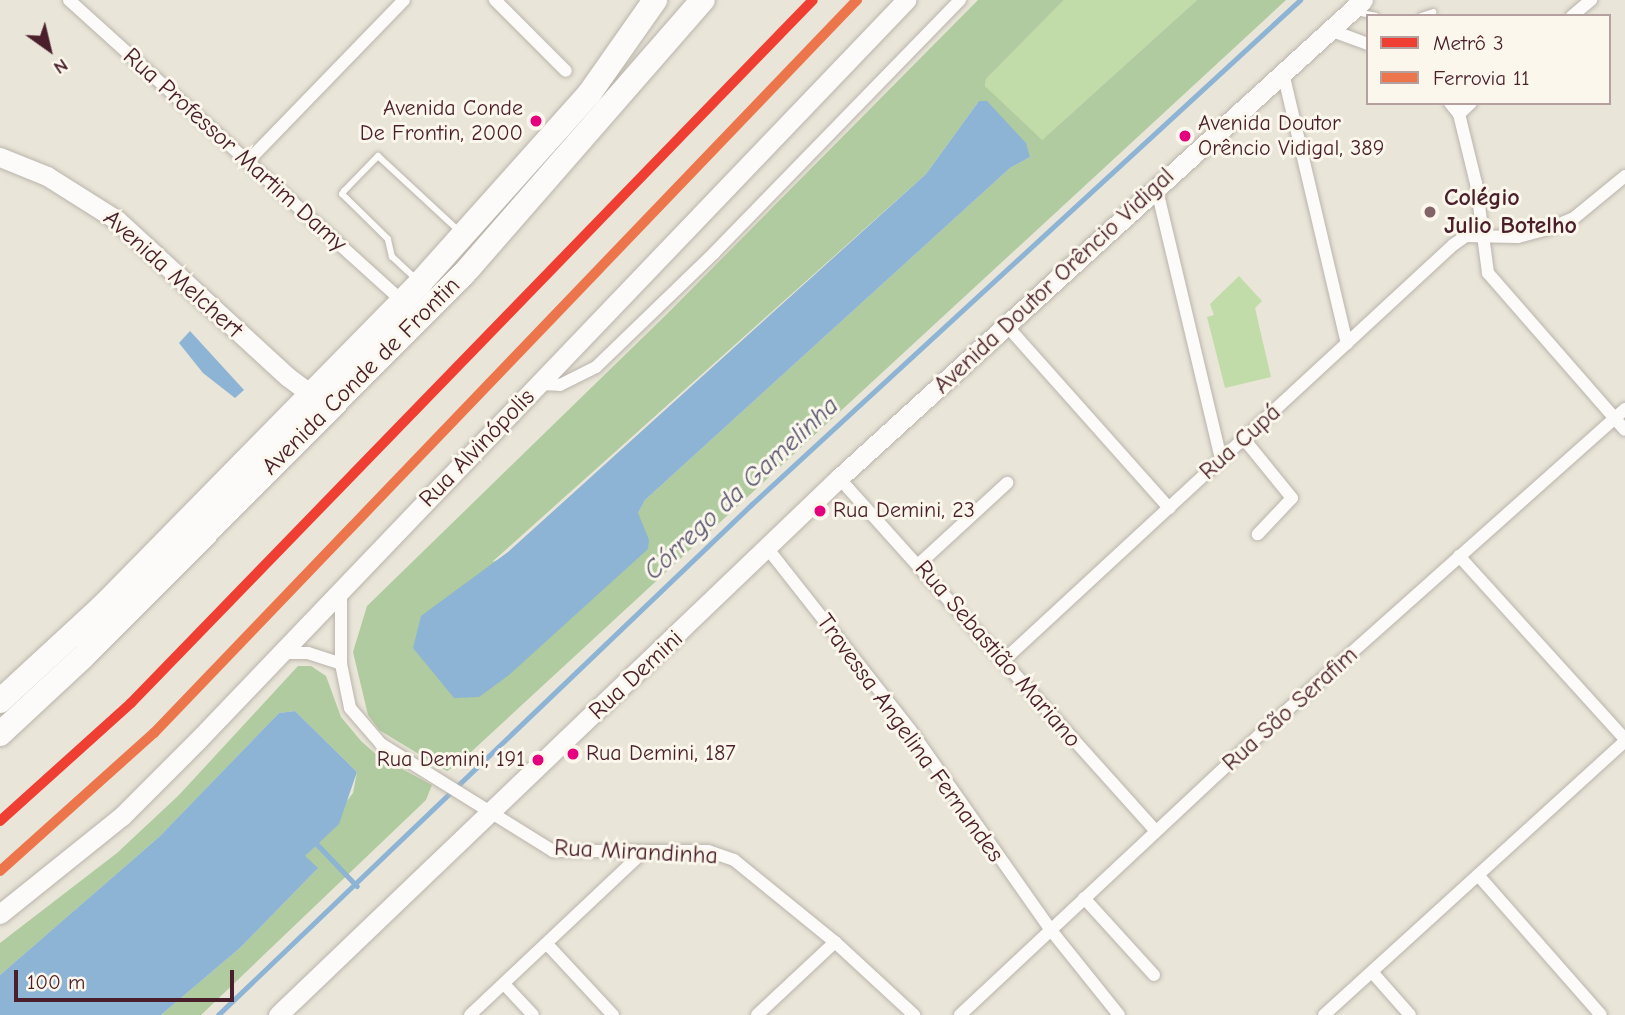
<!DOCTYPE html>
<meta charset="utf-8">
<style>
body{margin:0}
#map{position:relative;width:1625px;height:1015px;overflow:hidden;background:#e9e5d8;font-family:"Comic Neue",sans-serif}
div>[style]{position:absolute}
.green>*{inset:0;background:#c2dca9}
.forest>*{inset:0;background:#b0cb9f}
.water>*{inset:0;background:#8db3d5}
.stream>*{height:4.5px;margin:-2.25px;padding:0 2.25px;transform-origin:2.25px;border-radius:2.25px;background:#8db3d5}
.roads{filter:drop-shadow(0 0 2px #bab4ac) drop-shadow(0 0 2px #bab4ac)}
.lane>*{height:6px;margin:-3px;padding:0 3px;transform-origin:3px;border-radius:3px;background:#fcfbf9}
.street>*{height:12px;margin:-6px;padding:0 6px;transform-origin:6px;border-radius:6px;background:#fcfbf9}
.secondary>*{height:19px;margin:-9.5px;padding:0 9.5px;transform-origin:9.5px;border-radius:9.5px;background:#fcfbf9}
.highway>*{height:24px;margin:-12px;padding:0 12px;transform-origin:12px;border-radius:12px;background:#fcfbf9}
.rail-1>*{height:10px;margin:-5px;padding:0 5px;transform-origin:5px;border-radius:5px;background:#ed754c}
.metro-1>*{height:10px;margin:-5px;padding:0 5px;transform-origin:5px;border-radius:5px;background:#ef3f32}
.dots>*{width:19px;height:19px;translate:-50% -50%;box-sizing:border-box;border:4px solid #fbf7ec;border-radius:50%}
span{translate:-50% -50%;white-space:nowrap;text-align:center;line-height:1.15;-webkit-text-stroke:6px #fbf7ec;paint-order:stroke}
.bus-label{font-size:22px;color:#4a1f2b}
.right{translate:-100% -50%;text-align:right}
.left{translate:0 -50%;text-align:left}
.street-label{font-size:24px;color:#4a1f2b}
.poi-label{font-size:24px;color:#4a1f2b;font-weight:700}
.water-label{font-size:26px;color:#55526f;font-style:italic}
.legend{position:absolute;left:1366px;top:14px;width:245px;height:91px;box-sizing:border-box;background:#fbf7ec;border:2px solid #b4a19f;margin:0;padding:9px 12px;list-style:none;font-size:21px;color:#4a1f2b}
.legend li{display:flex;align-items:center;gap:14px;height:35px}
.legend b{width:35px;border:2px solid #b4a19f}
.north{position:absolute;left:14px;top:14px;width:70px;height:70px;-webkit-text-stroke:5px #fbf7ec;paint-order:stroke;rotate:146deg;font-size:19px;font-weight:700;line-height:28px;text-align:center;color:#4a1f2b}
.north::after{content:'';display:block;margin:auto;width:24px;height:32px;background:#4a1f2b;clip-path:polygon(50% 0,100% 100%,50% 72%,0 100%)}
.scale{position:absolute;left:14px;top:970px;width:220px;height:32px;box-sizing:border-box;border:4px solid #4a1f2b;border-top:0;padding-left:9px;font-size:21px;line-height:24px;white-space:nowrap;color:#4a1f2b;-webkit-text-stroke:5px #fbf7ec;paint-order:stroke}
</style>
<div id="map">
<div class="green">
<div style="clip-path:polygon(1064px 0,1197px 0,1042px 140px,1036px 139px,985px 86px,986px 79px)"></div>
<div style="clip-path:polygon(1239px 276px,1262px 301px,1255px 308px,1271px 377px,1225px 388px,1207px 317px,1214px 315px,1210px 304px)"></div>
</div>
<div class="forest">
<div style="clip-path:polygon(evenodd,978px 0,1064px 0,986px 79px,985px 86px,1042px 140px,1197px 0,1286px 0,458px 764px,447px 771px,379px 730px,368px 715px,353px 652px,367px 606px,668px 313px,978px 0,979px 101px,1030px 157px,1010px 168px,645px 500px,638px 513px,492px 562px,926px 174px,979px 101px)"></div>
<div style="clip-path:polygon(298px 666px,311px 666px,326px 676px,341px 717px,361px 741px,378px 756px,432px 785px,426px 800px,201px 1015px,161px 1015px,241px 947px,317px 869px,304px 856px,353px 793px,357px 772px,295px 711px,279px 713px,159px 837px,0 975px,0 943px,117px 853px,179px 795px)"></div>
</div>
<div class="water">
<div style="clip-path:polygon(979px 101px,987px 101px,1026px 143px,1030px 157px,1010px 168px,645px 500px,638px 513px,649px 540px,648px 549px,509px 675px,479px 697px,454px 698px,413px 648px,421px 616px,508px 552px,926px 174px)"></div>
<div style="clip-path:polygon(190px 331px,244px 390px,235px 398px,203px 373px,179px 343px)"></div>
<div style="clip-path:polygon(295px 711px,357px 772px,339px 824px,305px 856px,318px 868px,241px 947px,161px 1015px,0 1015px,0 975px,159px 837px,279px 713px)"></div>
</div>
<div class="stream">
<div style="left:317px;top:844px;width:58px;rotate:46.4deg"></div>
<div style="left:218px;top:1015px;width:738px;rotate:-43.74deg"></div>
<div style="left:751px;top:505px;width:746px;rotate:-42.61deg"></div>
</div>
<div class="roads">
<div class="lane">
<div style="left:1356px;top:12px;width:20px;rotate:11deg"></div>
<div style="left:1421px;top:16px;width:13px;rotate:-18deg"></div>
<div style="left:416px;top:279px;width:33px;rotate:-137deg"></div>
<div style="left:392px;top:257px;width:18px;rotate:-103deg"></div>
<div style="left:388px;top:239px;width:64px;rotate:-135.6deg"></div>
<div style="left:342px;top:194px;width:4px;rotate:-56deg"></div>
<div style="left:344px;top:191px;width:49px;rotate:-45.8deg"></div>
<div style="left:378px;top:156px;width:112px;rotate:42.8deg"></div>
</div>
<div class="street">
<div style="left:69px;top:0;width:449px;rotate:42.1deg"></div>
<div style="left:495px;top:0;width:100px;rotate:45deg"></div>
<div style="left:1572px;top:16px;width:25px;rotate:-40deg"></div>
<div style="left:1330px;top:30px;width:40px;rotate:20.2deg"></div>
<div style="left:1283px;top:73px;width:278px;rotate:76.7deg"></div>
<div style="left:1450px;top:103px;width:14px;rotate:51deg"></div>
<div style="left:1459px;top:114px;width:71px;rotate:76.2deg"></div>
<div style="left:1476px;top:183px;width:91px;rotate:82.4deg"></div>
<div style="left:1488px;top:273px;width:208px;rotate:48.9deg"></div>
<div style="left:1459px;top:114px;width:16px;rotate:-43deg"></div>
<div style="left:250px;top:159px;width:221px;rotate:-45.9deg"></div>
<div style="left:1156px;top:186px;width:281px;rotate:76.6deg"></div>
<div style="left:1007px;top:326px;width:244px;rotate:48.3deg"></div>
<div style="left:537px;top:384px;width:23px;rotate:2deg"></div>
<div style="left:560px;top:385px;width:40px;rotate:-26.6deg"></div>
<div style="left:596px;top:367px;width:164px;rotate:-44deg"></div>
<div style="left:714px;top:253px;width:353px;rotate:-45.8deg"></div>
<div style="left:1244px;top:439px;width:76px;rotate:50.9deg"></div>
<div style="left:1292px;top:498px;width:50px;rotate:133.4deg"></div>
<div style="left:839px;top:478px;width:474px;rotate:48.1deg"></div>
<div style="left:768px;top:549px;width:231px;rotate:51.8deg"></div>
<div style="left:911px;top:731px;width:242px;rotate:54.9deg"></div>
<div style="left:1050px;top:929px;width:110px;rotate:51.3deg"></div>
<div style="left:1459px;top:556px;width:247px;rotate:47.8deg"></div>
<div style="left:919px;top:564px;width:120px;rotate:-42.6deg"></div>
<div style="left:341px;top:593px;width:71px;rotate:90deg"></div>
<div style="left:341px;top:664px;width:45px;rotate:78.4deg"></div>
<div style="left:350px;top:708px;width:48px;rotate:49.3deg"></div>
<div style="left:381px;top:744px;width:203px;rotate:31.9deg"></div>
<div style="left:553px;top:851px;width:155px"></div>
<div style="left:708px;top:851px;width:28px;rotate:19deg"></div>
<div style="left:734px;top:860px;width:130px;rotate:39.1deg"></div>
<div style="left:835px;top:942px;width:108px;rotate:42.7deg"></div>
<div style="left:283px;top:653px;width:25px"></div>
<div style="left:308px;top:653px;width:35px;rotate:18deg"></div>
<div style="left:1003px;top:661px;width:613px;rotate:-42.75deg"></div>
<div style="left:1453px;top:245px;width:16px;rotate:-35deg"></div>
<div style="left:1466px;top:236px;width:52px;rotate:1.1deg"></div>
<div style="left:1518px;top:237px;width:31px;rotate:-15deg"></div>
<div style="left:1548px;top:229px;width:28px;rotate:-23deg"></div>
<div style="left:1574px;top:218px;width:66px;rotate:-39.5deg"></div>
<div style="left:1478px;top:875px;width:186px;rotate:48.7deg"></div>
<div style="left:1084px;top:898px;width:104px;rotate:47.7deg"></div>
<div style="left:547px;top:944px;width:97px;rotate:47.1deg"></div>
<div style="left:1372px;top:972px;width:57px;rotate:48.5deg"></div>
<div style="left:504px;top:984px;width:42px;rotate:46.9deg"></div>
<div style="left:470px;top:1015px;width:238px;rotate:-43.3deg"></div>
<div style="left:757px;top:1015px;width:107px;rotate:-43.1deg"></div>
<div style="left:960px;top:1015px;width:420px;rotate:-43.1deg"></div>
<div style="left:1267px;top:728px;width:480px;rotate:-41.7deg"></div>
<div style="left:1324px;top:1015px;width:407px;rotate:-42.3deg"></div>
</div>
<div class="secondary">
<div style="left:0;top:157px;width:51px;rotate:22deg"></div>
<div style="left:47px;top:176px;width:83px;rotate:32.2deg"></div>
<div style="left:117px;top:220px;width:232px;rotate:42.6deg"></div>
<div style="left:288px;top:377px;width:26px;rotate:37deg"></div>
<div style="left:309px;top:393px;width:16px;rotate:14deg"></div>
<div style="left:0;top:914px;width:156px;rotate:-38.8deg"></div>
<div style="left:122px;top:816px;width:106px;rotate:-45deg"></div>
<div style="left:197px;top:741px;width:1026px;rotate:-46.26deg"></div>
<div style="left:278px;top:1015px;width:777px;rotate:-43.75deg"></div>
<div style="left:839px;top:478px;width:709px;rotate:-42.37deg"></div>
</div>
<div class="highway">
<div style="left:0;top:701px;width:142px;rotate:-42.7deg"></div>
<div style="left:104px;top:605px;width:451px;rotate:-45.5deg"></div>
<div style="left:420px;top:283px;width:254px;rotate:-48.2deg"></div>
<div style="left:589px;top:94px;width:115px;rotate:-54.9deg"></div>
<div style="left:0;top:734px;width:113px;rotate:-42.9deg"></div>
<div style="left:83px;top:657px;width:547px;rotate:-45.22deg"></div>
<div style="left:468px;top:269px;width:357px;rotate:-48.9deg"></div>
</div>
</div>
<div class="rail-1">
<div style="left:0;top:871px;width:207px;rotate:-41.9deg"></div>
<div style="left:154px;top:733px;width:1016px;rotate:-46.2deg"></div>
</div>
<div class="metro-1">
<div style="left:0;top:821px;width:176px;rotate:-42deg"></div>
<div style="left:131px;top:703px;width:979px;rotate:-45.87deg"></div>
</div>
<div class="dots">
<div style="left:536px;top:121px;background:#e5007d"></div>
<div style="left:1185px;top:136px;background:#e5007d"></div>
<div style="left:1430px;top:212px;background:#826468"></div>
<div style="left:820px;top:511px;background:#e5007d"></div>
<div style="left:573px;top:754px;background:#e5007d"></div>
<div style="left:538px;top:760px;background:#e5007d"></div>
</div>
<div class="bus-label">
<span class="right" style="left:523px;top:121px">Avenida Conde<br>De Frontin, 2000</span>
<span class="left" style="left:1198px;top:136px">Avenida Doutor<br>Orêncio Vidigal, 389</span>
<span class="left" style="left:833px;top:511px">Rua Demini, 23</span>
<span class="left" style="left:586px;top:754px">Rua Demini, 187</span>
<span class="right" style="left:525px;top:760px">Rua Demini, 191</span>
</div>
<div class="street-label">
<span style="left:235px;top:150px;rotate:42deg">Rua Professor Martim Damy</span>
<span style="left:173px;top:274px;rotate:42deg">Avenida Melchert</span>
<span style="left:1054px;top:281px;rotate:-43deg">Avenida Doutor Orêncio Vidigal</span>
<span style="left:361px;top:376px;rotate:-45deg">Avenida Conde de Frontin</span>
<span style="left:1240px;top:442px;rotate:-42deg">Rua Cupá</span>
<span style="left:477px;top:448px;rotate:-46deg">Rua Alvinópolis</span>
<span style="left:998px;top:654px;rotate:49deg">Rua Sebastião Mariano</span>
<span style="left:636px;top:675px;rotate:-43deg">Rua Demini</span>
<span style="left:1290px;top:709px;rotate:-42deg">Rua São Serafim</span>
<span style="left:910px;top:738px;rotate:54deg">Travessa Angelina Fernandes</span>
<span style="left:636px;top:852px;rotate:3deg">Rua Mirandinha</span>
</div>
<div class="poi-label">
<span class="left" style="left:1444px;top:212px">Colégio<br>Julio Botelho</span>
</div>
<div class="water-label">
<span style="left:742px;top:489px;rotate:-43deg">Córrego da Gamelinha</span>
</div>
<ul class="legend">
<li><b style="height:9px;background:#ef3f32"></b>Metrô 3</li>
<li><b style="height:9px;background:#ed754c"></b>Ferrovia 11</li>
</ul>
<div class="north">N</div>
<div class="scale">100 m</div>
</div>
